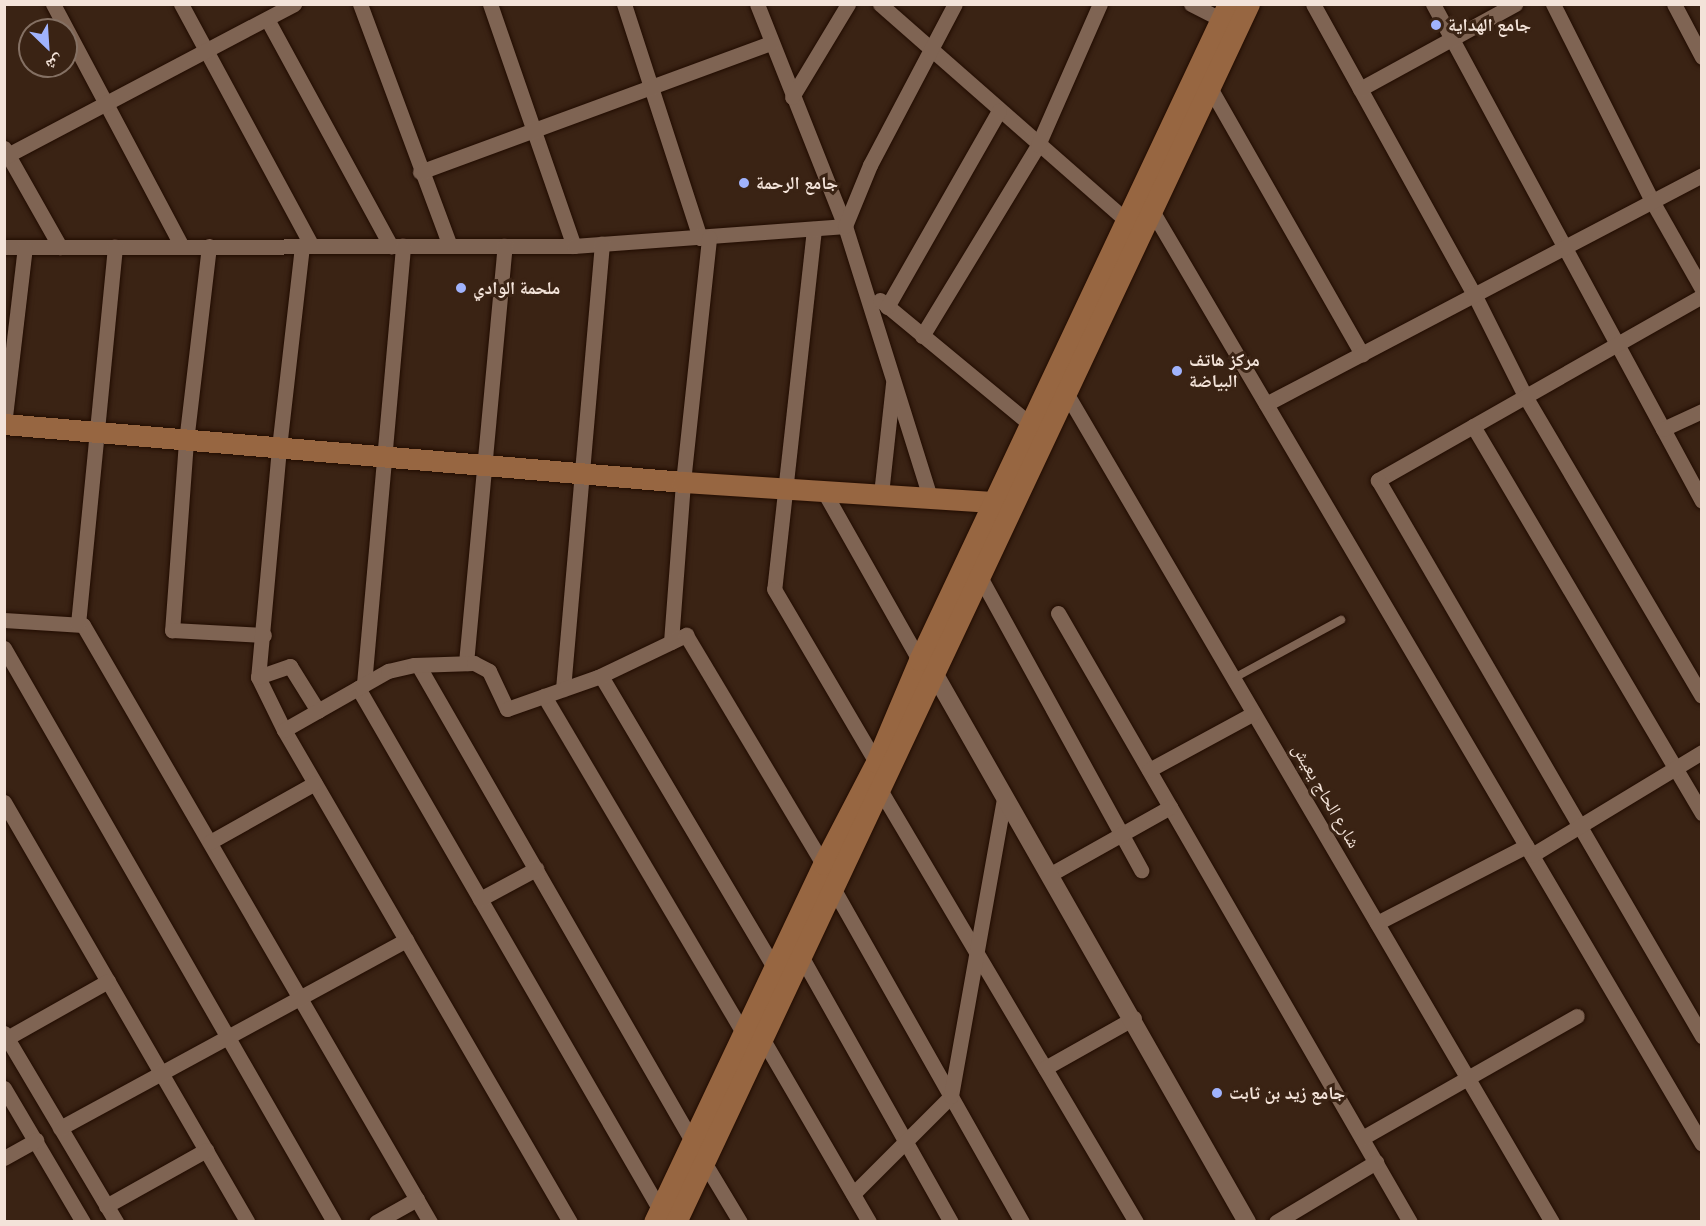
<!DOCTYPE html>
<meta charset="utf-8">
<style>
body{margin:0}
#map{position:relative;width:1706px;height:1226px;overflow:hidden;background:#3a2314;font-family:Karla,"Noto Naskh Arabic",sans-serif}
div>[style]{position:absolute}
.roads{filter:drop-shadow(0 0 2px #210c01) drop-shadow(0 0 2px #210c01)}
.service>*{height:8px;margin:-4px;padding:0 4px;transform-origin:4px;border-radius:4px;background:#7f6453}
.minor>*{height:15px;margin:-7.5px;padding:0 7.5px;transform-origin:7.5px;border-radius:7.5px;background:#7f6453}
.tertiary>*{height:18px;margin:-9px;padding:0 9px;transform-origin:9px;border-radius:9px;background:#7f6453}
.secondary>*{height:21px;margin:-10.5px;padding:0 10.5px;transform-origin:10.5px;border-radius:10.5px;background:#976641}
.dots>*{width:16px;height:16px;translate:-50% -50%;box-sizing:border-box;border:3px solid #3a2314;border-radius:50%}
span{translate:-50% -50%;white-space:nowrap;text-align:center;line-height:1.15;-webkit-text-stroke:6px #3a2314;paint-order:stroke}
.poi-label{font-size:18px;color:#f3e3d9;font-weight:700}
.left{translate:0 -50%;text-align:left}
.street-label{font-size:18px;color:#f3e3d9}
.frame{position:absolute;inset:0;border:6px solid #f3e3d9;pointer-events:none}
.north{position:absolute;left:18px;top:18px;width:60px;height:60px;box-sizing:border-box;background:#3a2314;border:2px solid #847063;border-radius:50%;rotate:155deg;font-size:16px;font-weight:700;line-height:24px;text-align:center;color:#f3e3d9}
.north::after{content:'';display:block;margin:auto;width:21px;height:27px;background:#a0b3fd;clip-path:polygon(50% 0,100% 100%,50% 72%,0 100%)}
</style>
<div id="map">
<div class="roads">
<div class="service">
<div style="left:1234px;top:678px;width:122px;rotate:-28.5deg"></div>
</div>
<div class="minor">
<div style="left:53px;top:4px;width:275px;rotate:62deg"></div>
<div style="left:181px;top:4px;width:275px;rotate:61.6deg"></div>
<div style="left:360px;top:4px;width:258px;rotate:69.6deg"></div>
<div style="left:490px;top:4px;width:256px;rotate:70.9deg"></div>
<div style="left:624px;top:4px;width:246px;rotate:72deg"></div>
<div style="left:757px;top:4px;width:239px;rotate:68.4deg"></div>
<div style="left:845px;top:226px;width:284px;rotate:72.6deg"></div>
<div style="left:880px;top:4px;width:327px;rotate:41.3deg"></div>
<div style="left:1191px;top:4px;width:34px;rotate:27deg"></div>
<div style="left:1313px;top:4px;width:332px;rotate:61deg"></div>
<div style="left:1474px;top:294px;width:114px;rotate:63.4deg"></div>
<div style="left:1525px;top:396px;width:348px;rotate:59.5deg"></div>
<div style="left:1433px;top:4px;width:565px;rotate:61.58deg"></div>
<div style="left:1553px;top:4px;width:220px;rotate:63.3deg"></div>
<div style="left:1652px;top:201px;width:101px;rotate:60.4deg"></div>
<div style="left:1674px;top:4px;width:60px;rotate:62.2deg"></div>
<div style="left:267px;top:19px;width:259px;rotate:61.4deg"></div>
<div style="left:1209px;top:86px;width:309px;rotate:60.3deg"></div>
<div style="left:1360px;top:89px;width:177px;rotate:-28.7deg"></div>
<div style="left:792px;top:97px;width:109px;rotate:-58.9deg"></div>
<div style="left:4px;top:148px;width:114px;rotate:60.5deg"></div>
<div style="left:4px;top:157px;width:328px;rotate:-27.8deg"></div>
<div style="left:420px;top:172px;width:374px;rotate:-20.2deg"></div>
<div style="left:1151px;top:209px;width:1085px;rotate:59.49deg"></div>
<div style="left:814px;top:229px;width:362px;rotate:96.3deg"></div>
<div style="left:774px;top:589px;width:201px;rotate:59.5deg"></div>
<div style="left:209px;top:246px;width:196px;rotate:96.7deg"></div>
<div style="left:186px;top:441px;width:190px;rotate:94.2deg"></div>
<div style="left:172px;top:630px;width:92px;rotate:3.1deg"></div>
<div style="left:302px;top:246px;width:203px;rotate:96.5deg"></div>
<div style="left:279px;top:448px;width:230px;rotate:95.2deg"></div>
<div style="left:258px;top:677px;width:59px;rotate:63.9deg"></div>
<div style="left:284px;top:730px;width:569px;rotate:59.83deg"></div>
<div style="left:4px;top:247px;width:570px;rotate:-0.1deg"></div>
<div style="left:574px;top:246px;width:272px;rotate:-4.2deg"></div>
<div style="left:845px;top:226px;width:66px;rotate:-67.7deg"></div>
<div style="left:870px;top:165px;width:182px;rotate:-62.2deg"></div>
<div style="left:1702px;top:296px;width:373px;rotate:150.4deg"></div>
<div style="left:1378px;top:480px;width:644px;rotate:59.77deg"></div>
<div style="left:880px;top:300px;width:195px;rotate:39.6deg"></div>
<div style="left:887px;top:307px;width:226px;rotate:-60.3deg"></div>
<div style="left:922px;top:336px;width:223px;rotate:-58.7deg"></div>
<div style="left:1038px;top:145px;width:154px;rotate:-66.3deg"></div>
<div style="left:1065px;top:391px;width:963px;rotate:59.63deg"></div>
<div style="left:1266px;top:404px;width:492px;rotate:-27.7deg"></div>
<div style="left:4px;top:425px;width:179px;rotate:-83.3deg"></div>
<div style="left:1473px;top:426px;width:450px;rotate:59.4deg"></div>
<div style="left:1663px;top:429px;width:43px;rotate:-24.8deg"></div>
<div style="left:823px;top:490px;width:195px;rotate:60.5deg"></div>
<div style="left:881px;top:494px;width:111px;rotate:-83.8deg"></div>
<div style="left:979px;top:575px;width:337px;rotate:61.2deg"></div>
<div style="left:1058px;top:613px;width:703px;rotate:59.97deg"></div>
<div style="left:4px;top:620px;width:79px;rotate:3.6deg"></div>
<div style="left:83px;top:625px;width:691px;rotate:59.83deg"></div>
<div style="left:78px;top:624px;width:379px;rotate:-84.4deg"></div>
<div style="left:671px;top:642px;width:160px;rotate:-85.7deg"></div>
<div style="left:683px;top:482px;width:246px;rotate:-83.9deg"></div>
<div style="left:4px;top:648px;width:662px;rotate:60.1deg"></div>
<div style="left:466px;top:663px;width:419px;rotate:-84.7deg"></div>
<div style="left:418px;top:665px;width:549px;rotate:60.07deg"></div>
<div style="left:601px;top:676px;width:339px;rotate:59.3deg"></div>
<div style="left:258px;top:677px;width:34px;rotate:-19deg"></div>
<div style="left:290px;top:666px;width:53px;rotate:58.1deg"></div>
<div style="left:364px;top:684px;width:440px;rotate:-84.9deg"></div>
<div style="left:358px;top:688px;width:603px;rotate:59.95deg"></div>
<div style="left:563px;top:689px;width:447px;rotate:-85deg"></div>
<div style="left:544px;top:696px;width:391px;rotate:59.4deg"></div>
<div style="left:284px;top:730px;width:120px;rotate:-29.6deg"></div>
<div style="left:388px;top:671px;width:27px;rotate:-13deg"></div>
<div style="left:414px;top:665px;width:60px;rotate:-1.9deg"></div>
<div style="left:474px;top:663px;width:17px;rotate:28deg"></div>
<div style="left:489px;top:671px;width:42px;rotate:64.7deg"></div>
<div style="left:507px;top:709px;width:96px;rotate:-19.4deg"></div>
<div style="left:598px;top:677px;width:98px;rotate:-25.5deg"></div>
<div style="left:686px;top:635px;width:267px;rotate:59.1deg"></div>
<div style="left:1149px;top:770px;width:119px;rotate:-28.5deg"></div>
<div style="left:879px;top:788px;width:504px;rotate:59.37deg"></div>
<div style="left:4px;top:802px;width:485px;rotate:59.9deg"></div>
<div style="left:210px;top:842px;width:120px;rotate:-29.3deg"></div>
<div style="left:1532px;top:855px;width:199px;rotate:-31.2deg"></div>
<div style="left:1049px;top:875px;width:139px;rotate:-29.3deg"></div>
<div style="left:833px;top:888px;width:384px;rotate:60.5deg"></div>
<div style="left:480px;top:899px;width:64px;rotate:-28.2deg"></div>
<div style="left:1377px;top:923px;width:168px;rotate:-27.3deg"></div>
<div style="left:801px;top:956px;width:305px;rotate:60.6deg"></div>
<div style="left:4px;top:1033px;width:220px;rotate:59.3deg"></div>
<div style="left:7px;top:1038px;width:116px;rotate:-29.4deg"></div>
<div style="left:762px;top:1038px;width:213px;rotate:59.8deg"></div>
<div style="left:1045px;top:1068px;width:102px;rotate:-29.3deg"></div>
<div style="left:4px;top:1088px;width:156px;rotate:59.5deg"></div>
<div style="left:60px;top:1128px;width:394px;rotate:-28.5deg"></div>
<div style="left:1362px;top:1138px;width:247px;rotate:-29.6deg"></div>
<div style="left:4px;top:1158px;width:37px;rotate:-29deg"></div>
<div style="left:704px;top:1162px;width:70px;rotate:59deg"></div>
<div style="left:853px;top:1194px;width:139px;rotate:-45deg"></div>
<div style="left:951px;top:1096px;width:303px;rotate:-79.9deg"></div>
<div style="left:106px;top:1206px;width:115px;rotate:-29.2deg"></div>
<div style="left:376px;top:1222px;width:47px;rotate:-29.3deg"></div>
<div style="left:1276px;top:1222px;width:117px;rotate:-31deg"></div>
</div>
<div class="tertiary">
<div style="left:934px;top:673px;width:632px;rotate:60.31deg"></div>
</div>
<div class="secondary">
<div style="left:4px;top:424px;width:681px;rotate:4.88deg"></div>
<div style="left:683px;top:482px;width:311px;rotate:3.7deg"></div>
<div style="left:654px;top:1222px;width:396px;rotate:-64.7deg"></div>
<div style="left:823px;top:864px;width:115px;rotate:-62.5deg"></div>
<div style="left:876px;top:762px;width:111px;rotate:-67.1deg"></div>
<div style="left:919px;top:660px;width:725px;rotate:-64.78deg"></div>
<div style="left:676px;top:1222px;width:1346px;rotate:-64.81deg"></div>
</div>
</div>
<div class="dots">
<div style="left:1436px;top:25px;background:#a0b3fd"></div>
<div style="left:744px;top:183px;background:#a0b3fd"></div>
<div style="left:461px;top:288px;background:#a0b3fd"></div>
<div style="left:1177px;top:371px;background:#a0b3fd"></div>
<div style="left:1217px;top:1093px;background:#a0b3fd"></div>
</div>
<div class="poi-label">
<span class="left" style="left:1448px;top:25px">جامع الهداية</span>
<span class="left" style="left:756px;top:183px">جامع الرحمة</span>
<span class="left" style="left:473px;top:288px">ملحمة الوادي</span>
<span class="left" style="left:1189px;top:371px">مركز هاتف<br>البياضة</span>
<span class="left" style="left:1229px;top:1093px">جامع زيد بن ثابت</span>
</div>
<div class="street-label">
<span style="left:1326px;top:796px;rotate:60deg">شارع الحاج يعيش</span>
</div>
<div class="frame"></div>
<div class="north">ش</div>
</div>
